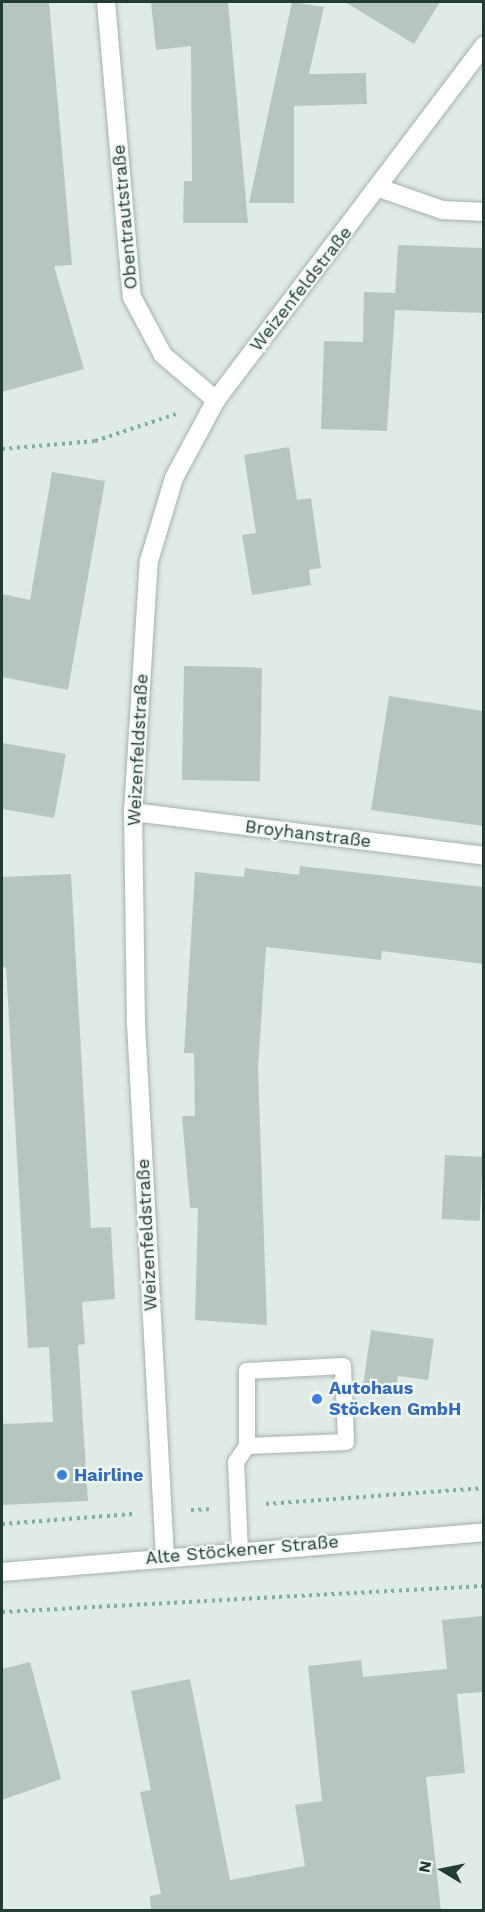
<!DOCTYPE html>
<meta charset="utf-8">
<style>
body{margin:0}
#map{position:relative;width:485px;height:1912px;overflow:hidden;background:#e1ebe6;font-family:"Work Sans",sans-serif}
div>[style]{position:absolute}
.building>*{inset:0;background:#b6c6bf;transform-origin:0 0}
.path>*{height:4px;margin-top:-2px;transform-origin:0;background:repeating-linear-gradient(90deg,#81af9e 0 3px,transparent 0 7.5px)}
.roads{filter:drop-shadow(0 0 2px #a4b3ad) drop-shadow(0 0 2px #a4b3ad)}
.service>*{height:16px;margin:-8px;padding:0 8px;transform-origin:8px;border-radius:8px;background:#fff}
.minor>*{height:18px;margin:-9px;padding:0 9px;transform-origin:9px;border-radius:9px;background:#fff}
.tertiary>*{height:18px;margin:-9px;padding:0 9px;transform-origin:9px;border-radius:9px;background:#fff}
.dots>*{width:16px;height:16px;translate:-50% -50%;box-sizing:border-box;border:3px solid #f1f8f4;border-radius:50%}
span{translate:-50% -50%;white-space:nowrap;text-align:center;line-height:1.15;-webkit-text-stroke:4.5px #f1f8f4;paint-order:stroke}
.street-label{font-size:18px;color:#213c33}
.shop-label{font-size:18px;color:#366cbe;font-weight:700}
.left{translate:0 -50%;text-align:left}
.frame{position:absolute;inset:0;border:3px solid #213c33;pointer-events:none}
.north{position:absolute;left:413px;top:1840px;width:60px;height:60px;-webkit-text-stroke:4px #f1f8f4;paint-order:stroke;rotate:280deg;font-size:16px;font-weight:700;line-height:24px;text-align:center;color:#213c33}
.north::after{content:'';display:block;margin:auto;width:21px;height:27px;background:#213c33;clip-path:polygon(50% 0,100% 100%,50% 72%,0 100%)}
</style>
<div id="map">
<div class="building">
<div style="clip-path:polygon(2px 2px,49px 2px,72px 265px,54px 266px,84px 369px,2px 392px)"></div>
<div style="clip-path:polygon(151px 2px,228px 2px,248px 223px,183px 223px,184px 181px,192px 181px,191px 46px,156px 50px)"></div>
<div style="clip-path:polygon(292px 2px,324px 7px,309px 74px,366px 73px,367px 104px,294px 106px,294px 203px,249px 203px)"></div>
<div style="clip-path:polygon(345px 2px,440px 2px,414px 44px)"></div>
<div style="clip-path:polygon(398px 245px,483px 248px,483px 313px,395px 310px,387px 431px,321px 429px,324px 341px,363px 342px,364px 292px,396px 293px,395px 297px)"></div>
<div style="clip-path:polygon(289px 447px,297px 500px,311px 498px,321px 568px,309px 570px,311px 585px,252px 595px,242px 535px,256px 533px,244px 455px)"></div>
<div style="clip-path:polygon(52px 472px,105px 481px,68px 690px,2px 677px,2px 594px,30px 600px)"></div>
<div style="left:184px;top:666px;width:78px;height:114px;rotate:1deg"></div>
<div style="clip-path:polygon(389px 696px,483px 711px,483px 826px,371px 810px)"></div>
<div style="clip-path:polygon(2px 743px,66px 754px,54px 818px,2px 809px)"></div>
<div style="clip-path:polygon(300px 866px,483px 887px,483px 964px,382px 951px,381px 960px,266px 947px,258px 1068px,267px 1325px,195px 1320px,198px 1208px,190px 1208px,182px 1116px,195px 1116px,194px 1053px,184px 1053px,195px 872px,244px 877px,245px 868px,299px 875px)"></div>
<div style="clip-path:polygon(71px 874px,91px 1228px,111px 1227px,115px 1299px,82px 1302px,85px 1344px,78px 1345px,88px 1501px,2px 1505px,2px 1424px,53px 1422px,49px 1347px,28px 1348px,6px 967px,2px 968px,2px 877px)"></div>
<div style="left:445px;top:1155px;width:38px;height:64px;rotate:3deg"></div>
<div style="clip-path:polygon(371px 1330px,434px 1339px,428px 1380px,398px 1376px,396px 1391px,363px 1386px)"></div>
<div style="clip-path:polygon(483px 1616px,483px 1692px,457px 1694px,465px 1773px,426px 1777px,441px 1911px,151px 1911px,150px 1896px,201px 1886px,161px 1894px,140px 1792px,151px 1790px,131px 1691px,190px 1679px,230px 1880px,305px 1866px,295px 1805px,322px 1801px,308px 1666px,361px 1660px,363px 1677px,447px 1669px,442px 1620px)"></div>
<div style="clip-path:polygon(30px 1662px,61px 1779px,2px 1800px,2px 1669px)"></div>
</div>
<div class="path">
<div style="left:2px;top:449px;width:93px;rotate:-4.9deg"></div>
<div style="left:95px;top:441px;width:85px;rotate:-18.4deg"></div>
<div style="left:266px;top:1504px;width:219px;rotate:-4.2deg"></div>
<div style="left:191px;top:1510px;width:20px;rotate:-3deg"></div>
<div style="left:2px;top:1524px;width:131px;rotate:-4.4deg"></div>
<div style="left:2px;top:1612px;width:483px;rotate:-3.1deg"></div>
</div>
<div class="roads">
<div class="service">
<div style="left:240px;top:1552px;width:90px;rotate:-92.5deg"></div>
<div style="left:236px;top:1462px;width:19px;rotate:-55deg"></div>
<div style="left:247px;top:1446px;width:75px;rotate:-90deg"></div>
<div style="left:247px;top:1371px;width:96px;rotate:-3deg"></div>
<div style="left:343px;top:1366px;width:76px;rotate:87.7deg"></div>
<div style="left:346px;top:1442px;width:99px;rotate:177.7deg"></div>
</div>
<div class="minor">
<div style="left:106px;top:2px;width:296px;rotate:85deg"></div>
<div style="left:132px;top:297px;width:66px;rotate:61.9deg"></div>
<div style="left:163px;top:355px;width:70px;rotate:40.3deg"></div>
<div style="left:379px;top:188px;width:68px;rotate:19deg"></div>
<div style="left:443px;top:210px;width:41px;rotate:2.8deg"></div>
<div style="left:133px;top:812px;width:354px;rotate:7.1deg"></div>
<div style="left:165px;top:1557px;width:534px;rotate:-93.11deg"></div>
<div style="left:136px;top:1024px;width:212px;rotate:-90.8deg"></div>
<div style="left:133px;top:812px;width:252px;rotate:-86.4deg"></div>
<div style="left:149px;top:561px;width:87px;rotate:-73.2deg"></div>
<div style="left:174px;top:478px;width:89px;rotate:-61.7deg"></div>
<div style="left:216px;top:400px;width:445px;rotate:-52.9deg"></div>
</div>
<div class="tertiary">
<div style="left:2px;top:1572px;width:484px;rotate:-4.7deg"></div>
</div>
</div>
<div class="dots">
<div style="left:317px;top:1399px;background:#3f7fe0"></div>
<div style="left:62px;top:1475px;background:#3f7fe0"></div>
</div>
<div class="street-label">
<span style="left:125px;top:217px;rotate:-95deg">Obentrautstraße</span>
<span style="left:301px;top:289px;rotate:-52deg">Weizenfeldstraße</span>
<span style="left:138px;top:750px;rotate:-87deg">Weizenfeldstraße</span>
<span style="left:308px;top:834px;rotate:7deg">Broyhanstraße</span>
<span style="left:147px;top:1235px;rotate:-93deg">Weizenfeldstraße</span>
<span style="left:242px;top:1550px;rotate:-5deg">Alte Stöckener Straße</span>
</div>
<div class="shop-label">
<span class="left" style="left:329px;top:1399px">Autohaus<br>Stöcken GmbH</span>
<span class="left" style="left:74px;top:1475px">Hairline</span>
</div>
<div class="frame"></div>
<div class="north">N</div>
</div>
